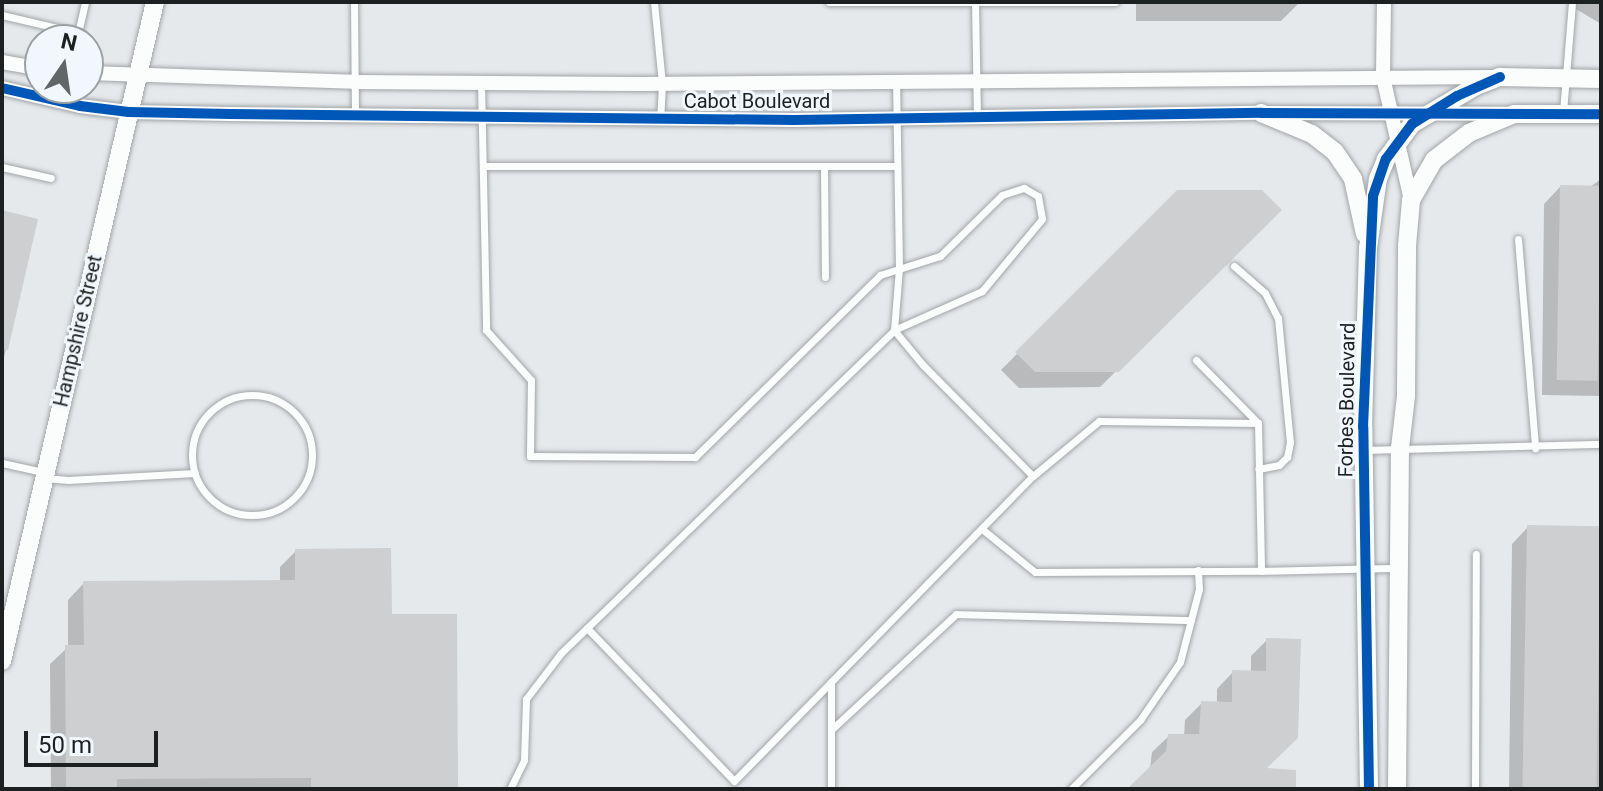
<!DOCTYPE html>
<style>
body{margin:0}
#map{position:relative;width:1603px;height:791px;overflow:hidden;background:#e6e9ec;font-family:Roboto,sans-serif}
div>[style]{position:absolute}
.shadow>*{inset:0;background:#0003}
.building>*{inset:0;background:#cdcfd1;transform-origin:0 0}
.roads{filter:drop-shadow(0 0 2px #a2a5a7) drop-shadow(0 0 2px #a2a5a7)}
.service>*{height:7px;margin:-3.5px;padding:0 3.5px;transform-origin:3.5px;border-radius:3.5px;background:#fbfcfc}
.service>.ring{margin:-3.5px;padding:0;box-sizing:content-box;background:none;border:7px solid #fbfcfc;border-radius:50%}
.minor>*{height:14px;margin:-7px;padding:0 7px;transform-origin:7px;border-radius:7px;background:#fbfcfc}
.tertiary>*{height:18px;margin:-9px;padding:0 9px;transform-origin:9px;border-radius:9px;background:#fbfcfc}
.cycleway>*{height:10px;margin:-5px;padding:0 5px;transform-origin:5px;border-radius:5px;background:#0057b8}
span{translate:-50% -50%;white-space:nowrap;text-align:center;line-height:1.15;-webkit-text-stroke:6px #f1f7fc;paint-order:stroke}
.street-label{font-size:20px;color:#1d2021}
.frame{position:absolute;inset:0;border:4px solid #1d2021;pointer-events:none}
.north{position:absolute;left:24px;top:24px;width:80px;height:80px;box-sizing:border-box;background:#f1f7fc;border:2px solid #9ca1a4;border-radius:50%;rotate:13deg;font-size:22px;font-weight:700;line-height:32px;text-align:center;color:#1d2021}
.north::after{content:'';display:block;margin:auto;width:28px;height:36px;background:#636668;clip-path:polygon(50% 0,100% 100%,50% 72%,0 100%)}
.scale{position:absolute;left:24px;top:731px;width:134px;height:36px;box-sizing:border-box;border:4px solid #1d2021;border-top:0;padding-left:10px;font-size:24px;line-height:28px;white-space:nowrap;color:#1d2021;-webkit-text-stroke:6px #f1f7fc;paint-order:stroke}
</style>
<div id="map">
<div class="shadow">
<div style="clip-path:polygon(1136px 2px,1298px 2px,1298px 4px,1281px 21px,1136px 21px)"></div>
<div style="clip-path:polygon(1573px 2px,1601px 2px,1601px 24px,1571px 6px)"></div>
<div style="clip-path:polygon(1601px 179px,1601px 396px,1542px 395px,1544px 204px,1560px 187px,1590px 187px)"></div>
<div style="clip-path:polygon(1178px 192px,1279px 210px,1100px 387px,1019px 388px,1001px 370px)"></div>
<div style="clip-path:polygon(2px 212px,36px 220px,2px 366px)"></div>
<div style="clip-path:polygon(1528px 527px,1601px 528px,1601px 789px,1509px 789px,1512px 544px)"></div>
<div style="clip-path:polygon(296px 551px,390px 616px,456px 789px,51px 789px,50px 664px,68px 647px,68px 600px,84px 583px,280px 582px,280px 567px)"></div>
<div style="clip-path:polygon(1267px 640px,1263px 770px,1294px 789px,1130px 789px,1150px 769px,1152px 752px,1169px 736px,1184px 736px,1185px 720px,1202px 703px,1217px 704px,1217px 689px,1233px 672px,1251px 672px,1251px 656px)"></div>
</div>
<div class="building">
<div style="left:1560px;top:185px;width:41px;height:195px;rotate:1deg"></div>
<div style="clip-path:polygon(1177px 190px,1262px 190px,1282px 210px,1119px 372px,1035px 372px,1015px 352px)"></div>
<div style="clip-path:polygon(2px 210px,38px 219px,8px 350px,2px 349px)"></div>
<div style="left:1527px;top:525px;width:74px;height:263px;rotate:1deg"></div>
<div style="clip-path:polygon(391px 548px,392px 614px,457px 614px,458px 789px,311px 789px,311px 778px,117px 779px,117px 789px,66px 789px,65px 645px,84px 645px,83px 581px,295px 580px,295px 549px)"></div>
<div style="clip-path:polygon(1266px 638px,1301px 639px,1298px 738px,1267px 768px,1296px 770px,1296px 789px,1127px 789px,1166px 751px,1168px 734px,1199px 734px,1201px 701px,1232px 702px,1232px 670px,1266px 671px)"></div>
</div>
<div class="roads">
<div class="service">
<div style="left:354px;top:2px;width:113px;rotate:89.5deg"></div>
<div style="left:654px;top:2px;width:82px;rotate:84.4deg"></div>
<div style="left:662px;top:84px;width:35px;rotate:93deg"></div>
<div style="left:829px;top:2px;width:286px"></div>
<div style="left:975px;top:2px;width:115px;rotate:89deg"></div>
<div style="left:2px;top:15px;width:78px;rotate:13.3deg"></div>
<div style="left:78px;top:33px;width:32px;rotate:-77deg"></div>
<div style="left:481px;top:83px;width:247px;rotate:88.8deg"></div>
<div style="left:486px;top:330px;width:67px;rotate:48deg"></div>
<div style="left:531px;top:380px;width:76px;rotate:90.8deg"></div>
<div style="left:530px;top:456px;width:165px;rotate:0.3deg"></div>
<div style="left:695px;top:457px;width:260px;rotate:-44.5deg"></div>
<div style="left:880px;top:275px;width:63px;rotate:-17.6deg"></div>
<div style="left:940px;top:256px;width:87px;rotate:-44.5deg"></div>
<div style="left:1002px;top:195px;width:23px;rotate:-18deg"></div>
<div style="left:1024px;top:188px;width:16px;rotate:30deg"></div>
<div style="left:1038px;top:196px;width:23px;rotate:80deg"></div>
<div style="left:1042px;top:219px;width:94px;rotate:129.8deg"></div>
<div style="left:982px;top:291px;width:96px;rotate:156.1deg"></div>
<div style="left:894px;top:330px;width:45px;rotate:50.4deg"></div>
<div style="left:923px;top:365px;width:156px;rotate:45.3deg"></div>
<div style="left:1033px;top:476px;width:86px;rotate:-39.8deg"></div>
<div style="left:1099px;top:421px;width:159px;rotate:0.7deg"></div>
<div style="left:1258px;top:423px;width:148px;rotate:88.8deg"></div>
<div style="left:1261px;top:571px;width:137px;rotate:-1.3deg"></div>
<div style="left:1563px;top:112px;width:110px;rotate:-85.3deg"></div>
<div style="left:484px;top:166px;width:413px"></div>
<div style="left:824px;top:166px;width:111px;rotate:89.5deg"></div>
<div style="left:2px;top:167px;width:50px;rotate:12.7deg"></div>
<div style="left:1518px;top:239px;width:210px;rotate:85.3deg"></div>
<div style="left:1234px;top:266px;width:41px;rotate:41.1deg"></div>
<div style="left:1265px;top:293px;width:28px;rotate:63deg"></div>
<div style="left:1278px;top:318px;width:125px;rotate:84.5deg"></div>
<div style="left:1290px;top:442px;width:15px;rotate:101deg"></div>
<div style="left:1287px;top:457px;width:11px;rotate:135deg"></div>
<div style="left:1279px;top:465px;width:21px;rotate:169deg"></div>
<div style="left:1196px;top:360px;width:88px;rotate:45.5deg"></div>
<div class="ring" style="left:192px;top:395px;width:113px;height:113px"></div>
<div style="left:1366px;top:450px;width:235px;rotate:-1.5deg"></div>
<div style="left:2px;top:463px;width:42px;rotate:12.4deg"></div>
<div style="left:45px;top:478px;width:23px;rotate:5deg"></div>
<div style="left:68px;top:480px;width:127px;rotate:-3.2deg"></div>
<div style="left:982px;top:529px;width:68px;rotate:39.1deg"></div>
<div style="left:1035px;top:572px;width:226px;rotate:-0.3deg"></div>
<div style="left:587px;top:628px;width:212px;rotate:46.1deg"></div>
<div style="left:734px;top:781px;width:427px;rotate:-45.6deg"></div>
<div style="left:831px;top:682px;width:107px;rotate:90deg"></div>
<div style="left:832px;top:729px;width:169px;rotate:-42.8deg"></div>
<div style="left:956px;top:614px;width:235px;rotate:1.5deg"></div>
<div style="left:510px;top:789px;width:32px;rotate:-64deg"></div>
<div style="left:524px;top:760px;width:61px;rotate:-88.1deg"></div>
<div style="left:526px;top:699px;width:58px;rotate:-52.7deg"></div>
<div style="left:561px;top:653px;width:464px;rotate:-44.1deg"></div>
<div style="left:894px;top:330px;width:62px;rotate:-85.4deg"></div>
<div style="left:899px;top:268px;width:186px;rotate:-90.9deg"></div>
<div style="left:1071px;top:789px;width:98px;rotate:-45deg"></div>
<div style="left:1140px;top:720px;width:70px;rotate:-55.4deg"></div>
<div style="left:1180px;top:662px;width:75px;rotate:-75.4deg"></div>
<div style="left:1199px;top:589px;width:19px;rotate:-93deg"></div>
<div style="left:1475px;top:789px;width:235px;rotate:-89.8deg"></div>
</div>
<div class="minor">
<div style="left:1384px;top:2px;width:75px;rotate:90.8deg"></div>
<div style="left:1383px;top:77px;width:126px;rotate:77.2deg"></div>
<div style="left:2px;top:62px;width:39px;rotate:10deg"></div>
<div style="left:88px;top:73px;width:266px;rotate:1.9deg"></div>
<div style="left:354px;top:82px;width:287px;rotate:0.4deg"></div>
<div style="left:641px;top:84px;width:850px;rotate:-0.47deg"></div>
<div style="left:2px;top:88px;width:80px;rotate:13deg"></div>
<div style="left:80px;top:106px;width:49px;rotate:7deg"></div>
<div style="left:129px;top:112px;width:101px;rotate:1.1deg"></div>
<div style="left:230px;top:114px;width:564px;rotate:0.61deg"></div>
<div style="left:794px;top:120px;width:467px;rotate:-0.9deg"></div>
<div style="left:1261px;top:113px;width:246px;rotate:0.2deg"></div>
</div>
<div class="tertiary">
<div style="left:1261px;top:113px;width:55px;rotate:22.4deg"></div>
<div style="left:1312px;top:134px;width:29px;rotate:38deg"></div>
<div style="left:1335px;top:152px;width:32px;rotate:56deg"></div>
<div style="left:1353px;top:179px;width:56px;rotate:77.7deg"></div>
<div style="left:2px;top:661px;width:677px;rotate:-76.93deg"></div>
<div style="left:1369px;top:789px;width:362px;rotate:-90.9deg"></div>
<div style="left:1363px;top:427px;width:179px;rotate:-88.4deg"></div>
<div style="left:1368px;top:248px;width:70px;rotate:-81.8deg"></div>
<div style="left:1378px;top:179px;width:22px;rotate:-68deg"></div>
<div style="left:1386px;top:159px;width:44px;rotate:-53.4deg"></div>
<div style="left:1412px;top:124px;width:74px;rotate:-30.7deg"></div>
<div style="left:1476px;top:86px;width:26px;rotate:-21deg"></div>
<div style="left:1500px;top:77px;width:101px;rotate:1.1deg"></div>
<div style="left:1397px;top:789px;width:341px;rotate:-89.5deg"></div>
<div style="left:1400px;top:448px;width:52px;rotate:-83.4deg"></div>
<div style="left:1406px;top:396px;width:150px;rotate:-89.6deg"></div>
<div style="left:1407px;top:246px;width:46px;rotate:-85deg"></div>
<div style="left:1411px;top:200px;width:46px;rotate:-60.1deg"></div>
<div style="left:1434px;top:160px;width:44px;rotate:-37.6deg"></div>
<div style="left:1469px;top:133px;width:49px;rotate:-22.9deg"></div>
<div style="left:1514px;top:114px;width:87px"></div>
</div>
</div>
<div class="cycleway">
<div style="left:2px;top:88px;width:80px;rotate:13deg"></div>
<div style="left:80px;top:106px;width:49px;rotate:7deg"></div>
<div style="left:129px;top:112px;width:101px;rotate:1.1deg"></div>
<div style="left:230px;top:114px;width:564px;rotate:0.61deg"></div>
<div style="left:794px;top:120px;width:467px;rotate:-0.9deg"></div>
<div style="left:1261px;top:113px;width:340px;rotate:0.2deg"></div>
<div style="left:1369px;top:789px;width:362px;rotate:-90.9deg"></div>
<div style="left:1363px;top:427px;width:231px;rotate:-87.5deg"></div>
<div style="left:1373px;top:196px;width:39px;rotate:-71deg"></div>
<div style="left:1386px;top:159px;width:44px;rotate:-53.4deg"></div>
<div style="left:1412px;top:124px;width:53px;rotate:-31.9deg"></div>
<div style="left:1457px;top:96px;width:47px;rotate:-23.8deg"></div>
</div>
<div class="street-label">
<span style="left:757px;top:101px">Cabot Boulevard</span>
<span style="left:78px;top:331px;rotate:-77deg">Hampshire Street</span>
<span style="left:1347px;top:400px;rotate:-89deg">Forbes Boulevard</span>
</div>
<div class="frame"></div>
<div class="north">N</div>
<div class="scale">50 m</div>
</div>
